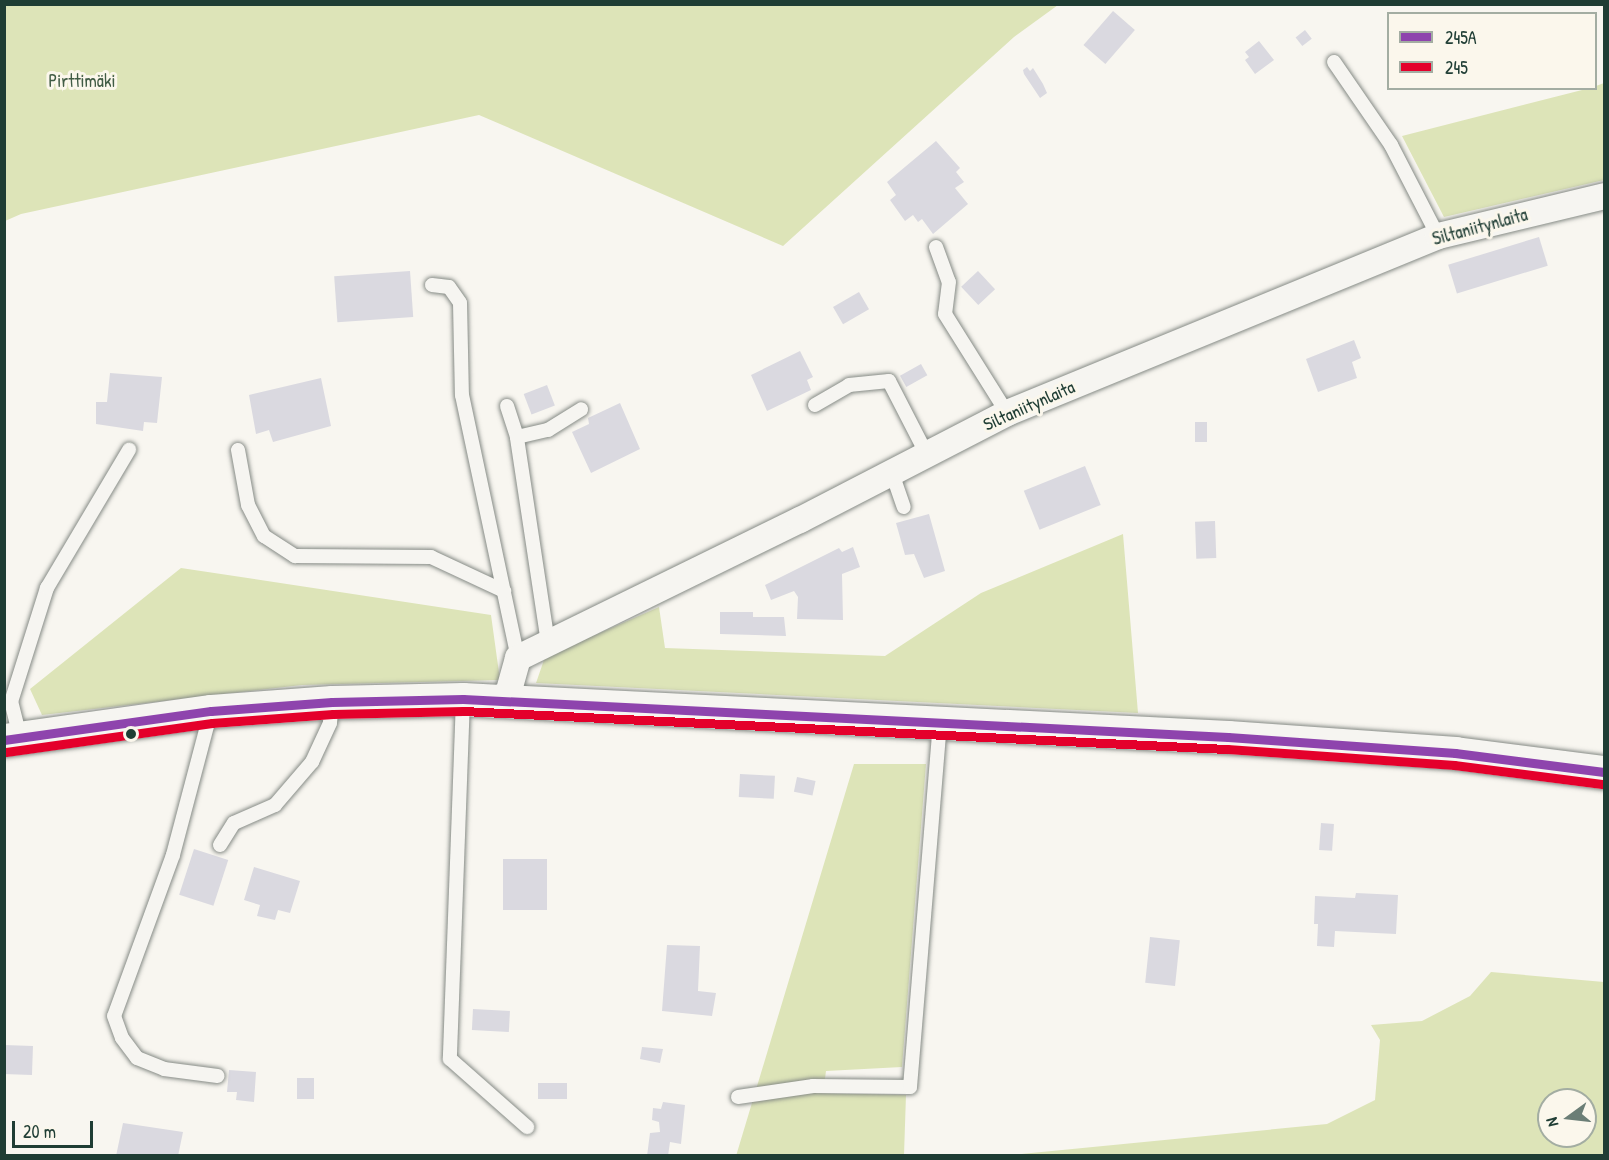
<!DOCTYPE html>
<meta charset="utf-8">
<style>
body{margin:0}
#map{position:relative;width:1609px;height:1160px;overflow:hidden;background:#f8f6f0;font-family:"Patrick Hand",sans-serif}
div>[style]{position:absolute}
.green>*{inset:0;background:#dde4b8}
.building>*{inset:0;background:#dad9e0;transform-origin:0 0}
.roads{filter:drop-shadow(0 0 2px #868b86) drop-shadow(0 0 2px #868b86)}
.lane>*{height:14px;margin:-7px;padding:0 7px;transform-origin:7px;border-radius:7px;background:#f6f5f1}
.street>*{height:26px;margin:-13px;padding:0 13px;transform-origin:13px;border-radius:13px;background:#f6f5f1}
.secondary>*{height:33px;margin:-16.5px;padding:0 16.5px;transform-origin:16.5px;border-radius:16.5px;background:#f6f5f1}
.bus-1>*{height:9px;margin:-4.5px;padding:0 4.5px;transform-origin:4.5px;border-radius:4.5px;background:#8e44ad}
.bus-2>*{height:9px;margin:-4.5px;padding:0 4.5px;transform-origin:4.5px;border-radius:4.5px;background:#e4002b}
.dots>*{width:16px;height:16px;translate:-50% -50%;box-sizing:border-box;border:3px solid #fbf7ec;border-radius:50%}
span{translate:-50% -50%;white-space:nowrap;text-align:center;line-height:1.15;-webkit-text-stroke:6px #fbf7ec;paint-order:stroke}
.park-label{font-size:18px;color:#415c45}
.street-label{font-size:18px;color:#1f3d34}
.frame{position:absolute;inset:0;border:6px solid #1f3d34;pointer-events:none}
.legend{position:absolute;left:1387px;top:12px;width:210px;height:78px;box-sizing:border-box;background:#fbf7ec;border:2px solid #a3ada2;margin:0;padding:8px 10px;list-style:none;font-size:18px;color:#1f3d34}
.legend li{display:flex;align-items:center;gap:12px;height:30px}
.legend b{width:30px;border:2px solid #a3ada2}
.north{position:absolute;left:1537px;top:1088px;width:60px;height:60px;box-sizing:border-box;background:#fbf7ec;border:2px solid #a3ada2;border-radius:50%;rotate:255deg;font-size:16px;font-weight:700;line-height:24px;text-align:center;color:#1f3d34}
.north::after{content:'';display:block;margin:auto;width:21px;height:27px;background:#6b7e76;clip-path:polygon(50% 0,100% 100%,50% 72%,0 100%)}
.scale{position:absolute;left:12px;top:1121px;width:81px;height:27px;box-sizing:border-box;border:3px solid #1f3d34;border-top:0;padding-left:8px;font-size:18px;line-height:21px;white-space:nowrap;color:#1f3d34;-webkit-text-stroke:4px #fbf7ec;paint-order:stroke}
</style>
<div id="map">
<div class="green">
<div style="clip-path:polygon(4px 5px,5px 4px,1058px 5px,1014px 37px,783px 246px,479px 115px,21px 214px,5px 221px)"></div>
<div style="clip-path:polygon(1604px 83px,1604px 180px,1444px 217px,1402px 136px,1586px 89px,1596px 88px,1596px 86px)"></div>
<div style="clip-path:polygon(1123px 534px,1138px 713px,536px 683px,545px 657px,659px 607px,665px 648px,885px 656px,981px 593px)"></div>
<div style="clip-path:polygon(181px 568px,491px 615px,500px 680px,302px 685px,42px 715px,30px 689px)"></div>
<div style="clip-path:polygon(854px 764px,926px 764px,902px 1067px,826px 1071px,823px 1093px,906px 1095px,904px 1155px,736px 1156px)"></div>
<div style="clip-path:polygon(evenodd,1491px 972px,1604px 982px,1604px 1155px,1011px 1155px,1327px 1124px,1375px 1100px,1380px 1040px,1371px 1025px,1422px 1021px,1470px 996px,1491px 972px,1549px 1100px,1585px 1100px,1585px 1136px,1549px 1136px,1549px 1100px)"></div>
</div>
<div class="building">
<div style="left:1113px;top:11px;width:29px;height:45px;rotate:41deg"></div>
<div style="left:1305px;top:30px;width:11px;height:12px;rotate:52deg"></div>
<div style="clip-path:polygon(1259px 41px,1274px 60px,1255px 74px,1245px 60px,1249px 57px,1245px 52px)"></div>
<div style="clip-path:polygon(1027px 67px,1030px 71px,1033px 68px,1043px 84px,1047px 93px,1040px 98px,1024px 74px,1023px 70px)"></div>
<div style="clip-path:polygon(936px 141px,960px 168px,956px 172px,964px 182px,955px 188px,968px 204px,933px 234px,922px 219px,918px 222px,913px 215px,905px 221px,890px 200px,896px 195px,887px 182px)"></div>
<div style="left:1539px;top:237px;width:30px;height:95px;rotate:73deg"></div>
<div style="left:410px;top:271px;width:46px;height:76px;rotate:86deg"></div>
<div style="left:978px;top:271px;width:25px;height:23px;rotate:47deg"></div>
<div style="left:859px;top:292px;width:20px;height:30px;rotate:60deg"></div>
<div style="clip-path:polygon(1354px 340px,1361px 358px,1352px 362px,1357px 378px,1318px 392px,1306px 359px)"></div>
<div style="clip-path:polygon(800px 351px,813px 377px,807px 380px,811px 390px,767px 411px,751px 375px)"></div>
<div style="left:921px;top:364px;width:13px;height:24px;rotate:61deg"></div>
<div style="clip-path:polygon(110px 373px,162px 377px,157px 423px,144px 422px,143px 431px,96px 424px,96px 402px,107px 402px)"></div>
<div style="clip-path:polygon(321px 378px,331px 426px,273px 442px,269px 430px,256px 434px,249px 395px)"></div>
<div style="left:547px;top:385px;width:22px;height:25px;rotate:69deg"></div>
<div style="clip-path:polygon(620px 403px,640px 449px,591px 473px,572px 432px,589px 424px,588px 418px)"></div>
<div style="left:1195px;top:422px;width:12px;height:20px"></div>
<div style="left:1085px;top:466px;width:42px;height:66px;rotate:68deg"></div>
<div style="clip-path:polygon(929px 514px,945px 571px,924px 578px,914px 554px,905px 555px,896px 523px)"></div>
<div style="left:1215px;top:521px;width:37px;height:20px;rotate:88deg"></div>
<div style="clip-path:polygon(853px 547px,860px 567px,842px 574px,843px 620px,797px 619px,798px 597px,794px 591px,771px 600px,765px 585px,839px 548px,842px 552px)"></div>
<div style="clip-path:polygon(720px 612px,753px 612px,753px 617px,784px 617px,786px 636px,720px 634px)"></div>
<div style="left:740px;top:774px;width:35px;height:23px;rotate:3deg"></div>
<div style="left:797px;top:777px;width:19px;height:15px;rotate:12deg"></div>
<div style="left:1321px;top:823px;width:13px;height:27px;rotate:4deg"></div>
<div style="left:194px;top:849px;width:36px;height:48px;rotate:18deg"></div>
<div style="left:503px;top:859px;width:44px;height:51px"></div>
<div style="clip-path:polygon(254px 867px,300px 881px,290px 913px,278px 910px,275px 920px,257px 916px,260px 905px,244px 900px)"></div>
<div style="clip-path:polygon(1356px 893px,1398px 895px,1396px 934px,1335px 931px,1334px 947px,1317px 946px,1318px 924px,1314px 924px,1315px 896px,1355px 898px)"></div>
<div style="left:1150px;top:937px;width:30px;height:46px;rotate:6deg"></div>
<div style="clip-path:polygon(667px 945px,700px 946px,698px 991px,716px 993px,712px 1016px,662px 1011px)"></div>
<div style="left:473px;top:1009px;width:37px;height:21px;rotate:3deg"></div>
<div style="left:4px;top:1045px;width:29px;height:29px;rotate:2deg"></div>
<div style="clip-path:polygon(642px 1047px,663px 1049px,660px 1063px,640px 1059px)"></div>
<div style="clip-path:polygon(229px 1070px,256px 1072px,254px 1102px,236px 1100px,237px 1092px,227px 1092px)"></div>
<div style="left:297px;top:1078px;width:17px;height:21px"></div>
<div style="left:538px;top:1083px;width:29px;height:16px"></div>
<div style="clip-path:polygon(663px 1102px,685px 1105px,681px 1144px,670px 1142px,668px 1156px,647px 1156px,650px 1133px,660px 1132px,659px 1122px,652px 1120px,653px 1108px,661px 1109px)"></div>
<div style="clip-path:polygon(123px 1123px,183px 1132px,178px 1156px,116px 1156px)"></div>
</div>
<div class="roads">
<div class="lane">
<div style="left:1334px;top:62px;width:101px;rotate:55.5deg"></div>
<div style="left:1391px;top:145px;width:102px;rotate:62.7deg"></div>
<div style="left:936px;top:247px;width:37px;rotate:70deg"></div>
<div style="left:949px;top:282px;width:32px;rotate:97deg"></div>
<div style="left:945px;top:314px;width:117px;rotate:57.9deg"></div>
<div style="left:432px;top:285px;width:17px;rotate:7deg"></div>
<div style="left:449px;top:287px;width:19px;rotate:55deg"></div>
<div style="left:460px;top:303px;width:92px;rotate:88.8deg"></div>
<div style="left:462px;top:395px;width:269px;rotate:78deg"></div>
<div style="left:815px;top:405px;width:39px;rotate:-30deg"></div>
<div style="left:849px;top:385px;width:40px;rotate:-5.7deg"></div>
<div style="left:889px;top:381px;width:83px;rotate:62.8deg"></div>
<div style="left:507px;top:406px;width:33px;rotate:72deg"></div>
<div style="left:238px;top:450px;width:56px;rotate:79.7deg"></div>
<div style="left:248px;top:505px;width:35px;rotate:63deg"></div>
<div style="left:264px;top:536px;width:37px;rotate:33deg"></div>
<div style="left:295px;top:556px;width:136px;rotate:0.4deg"></div>
<div style="left:431px;top:557px;width:81px;rotate:25deg"></div>
<div style="left:892px;top:473px;width:36px;rotate:71deg"></div>
<div style="left:548px;top:643px;width:208px;rotate:-98.6deg"></div>
<div style="left:517px;top:437px;width:32px;rotate:-13deg"></div>
<div style="left:548px;top:430px;width:39px;rotate:-32deg"></div>
<div style="left:463px;top:699px;width:360px;rotate:92.1deg"></div>
<div style="left:450px;top:1059px;width:103px;rotate:41.4deg"></div>
<div style="left:211px;top:711px;width:149px;rotate:104.8deg"></div>
<div style="left:173px;top:855px;width:171px;rotate:110.1deg"></div>
<div style="left:114px;top:1016px;width:23px;rotate:70deg"></div>
<div style="left:122px;top:1038px;width:25px;rotate:53deg"></div>
<div style="left:137px;top:1058px;width:29px;rotate:22deg"></div>
<div style="left:164px;top:1069px;width:54px;rotate:7.4deg"></div>
<div style="left:20px;top:737px;width:36px;rotate:-104deg"></div>
<div style="left:11px;top:702px;width:120px;rotate:-72.5deg"></div>
<div style="left:47px;top:588px;width:161px;rotate:-59.3deg"></div>
<div style="left:220px;top:845px;width:26px;rotate:-58deg"></div>
<div style="left:234px;top:823px;width:45px;rotate:-23.7deg"></div>
<div style="left:275px;top:805px;width:57px;rotate:-49.3deg"></div>
<div style="left:312px;top:762px;width:43px;rotate:-65.2deg"></div>
<div style="left:330px;top:723px;width:21px;rotate:-85deg"></div>
<div style="left:738px;top:1097px;width:76px;rotate:-8.3deg"></div>
<div style="left:813px;top:1086px;width:97px;rotate:0.6deg"></div>
<div style="left:910px;top:1087px;width:366px;rotate:-85.3deg"></div>
</div>
<div class="street">
<div style="left:506px;top:701px;width:45px;rotate:-74.4deg"></div>
<div style="left:518px;top:658px;width:314px;rotate:-26.1deg"></div>
<div style="left:800px;top:520px;width:233px;rotate:-27.3deg"></div>
<div style="left:1007px;top:413px;width:466px;rotate:-22.3deg"></div>
<div style="left:1438px;top:236px;width:171px;rotate:-13.5deg"></div>
</div>
<div class="secondary">
<div style="left:4px;top:740px;width:209px;rotate:-8deg"></div>
<div style="left:211px;top:711px;width:121px;rotate:-4.3deg"></div>
<div style="left:332px;top:702px;width:131px;rotate:-1.3deg"></div>
<div style="left:463px;top:699px;width:766px;rotate:2.84deg"></div>
<div style="left:1228px;top:737px;width:228px;rotate:4deg"></div>
<div style="left:1455px;top:753px;width:150px;rotate:7.3deg"></div>
</div>
</div>
<div class="bus-1">
<div style="left:4px;top:740px;width:209px;rotate:-8deg"></div>
<div style="left:211px;top:711px;width:121px;rotate:-4.3deg"></div>
<div style="left:332px;top:702px;width:131px;rotate:-1.3deg"></div>
<div style="left:463px;top:699px;width:766px;rotate:2.84deg"></div>
<div style="left:1228px;top:737px;width:228px;rotate:4deg"></div>
<div style="left:1455px;top:753px;width:150px;rotate:7.3deg"></div>
</div>
<div class="bus-2">
<div style="left:6px;top:752px;width:208px;rotate:-8deg"></div>
<div style="left:212px;top:723px;width:121px;rotate:-4.3deg"></div>
<div style="left:333px;top:714px;width:130px;rotate:-1.3deg"></div>
<div style="left:463px;top:711px;width:765px;rotate:2.85deg"></div>
<div style="left:1227px;top:749px;width:228px;rotate:4deg"></div>
<div style="left:1454px;top:765px;width:149px;rotate:7.3deg"></div>
</div>
<div class="dots">
<div style="left:131px;top:734px;background:#1f3d34"></div>
</div>
<div class="park-label">
<span style="left:82px;top:81px">Pirttimäki</span>
</div>
<div class="street-label">
<span style="left:1480px;top:227px;rotate:-15deg">Siltaniitynlaita</span>
<span style="left:1029px;top:406px;rotate:-24deg">Siltaniitynlaita</span>
</div>
<div class="frame"></div>
<ul class="legend">
<li><b style="height:8px;background:#8e44ad"></b>245A</li>
<li><b style="height:8px;background:#e4002b"></b>245</li>
</ul>
<div class="north">N</div>
<div class="scale">20 m</div>
</div>
